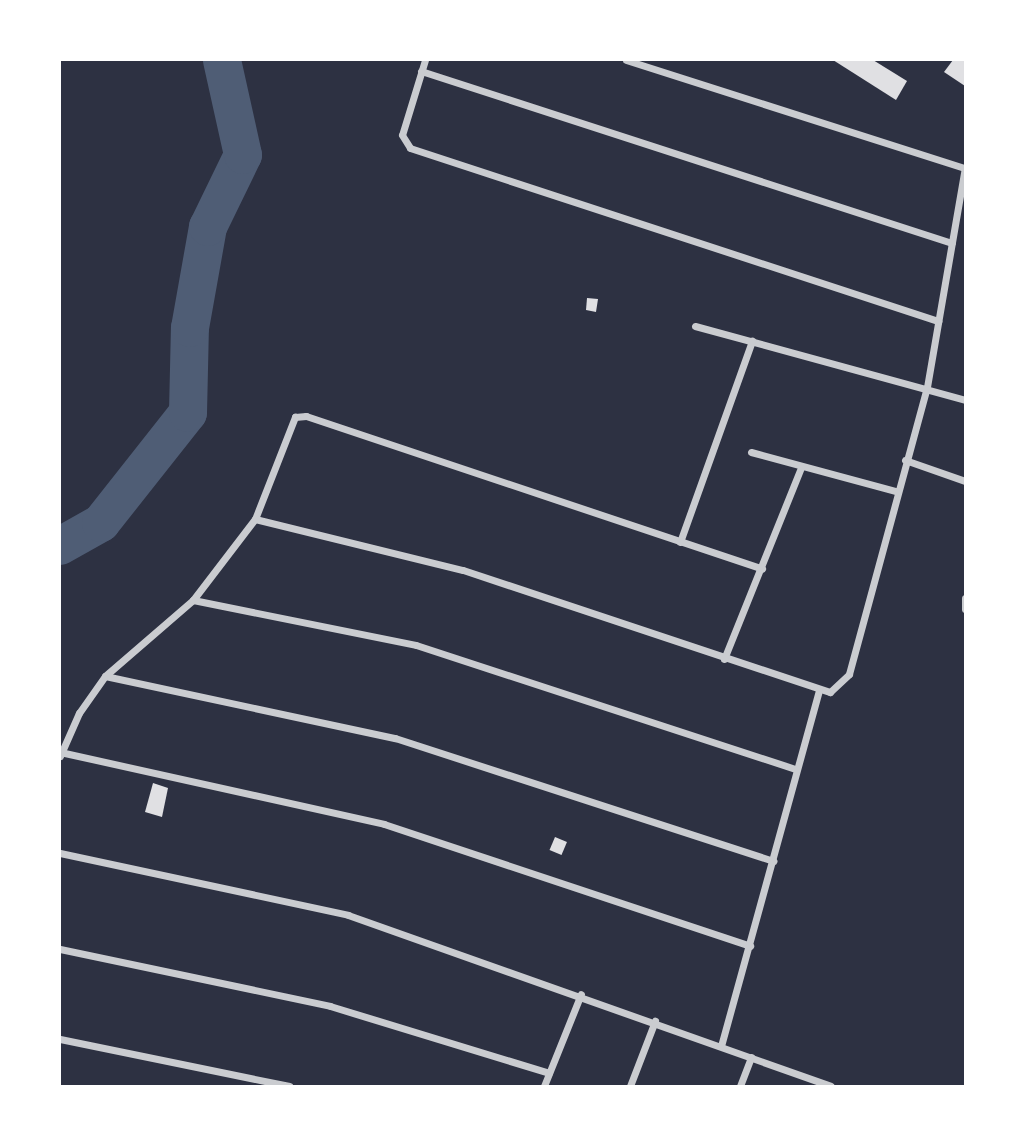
<!DOCTYPE html>
<style>
body{margin:0}
#map{position:relative;width:1025px;height:1146px;overflow:hidden;background:#2d3142;font-family:"Titillium Web",sans-serif}
div>[style]{position:absolute}
.river>*{height:38px;margin:-19px;padding:0 19px;transform-origin:19px;border-radius:19px;background:#4f5d75}
.building>*{inset:0;background:#e0e0e3;transform-origin:0 0}
.minor>*{height:7px;margin:-3.5px;padding:0 3.5px;transform-origin:3.5px;border-radius:3.5px;background:#caccd0}
span{translate:-50% -50%;white-space:nowrap;text-align:center;line-height:1.15;-webkit-text-stroke:5px #fff;paint-order:stroke}
.frame{position:absolute;inset:0;border:61px solid #fff;pointer-events:none}
</style>
<div id="map">
<div class="river">
<div style="left:60px;top:546px;width:47px;rotate:-29.3deg"></div>
<div style="left:101px;top:523px;width:140px;rotate:-51.7deg"></div>
<div style="left:188px;top:413px;width:85px;rotate:-88.7deg"></div>
<div style="left:190px;top:328px;width:103px;rotate:-79.9deg"></div>
<div style="left:208px;top:227px;width:80px;rotate:-64.1deg"></div>
<div style="left:243px;top:155px;width:97px;rotate:-102.5deg"></div>
</div>
<div class="building">
<div style="clip-path:polygon(833px 60px,873px 60px,907px 81px,896px 100px)"></div>
<div style="clip-path:polygon(953px 60px,965px 60px,965px 86px,944px 72px)"></div>
<div style="clip-path:polygon(587px 298px,598px 299px,596px 312px,586px 310px)"></div>
<div style="clip-path:polygon(153px 783px,168px 788px,162px 817px,145px 812px)"></div>
<div style="left:555px;top:837px;width:13px;height:14px;rotate:23deg"></div>
</div>
<div class="minor">
<div style="left:425px;top:60px;width:78px;rotate:107deg"></div>
<div style="left:402px;top:135px;width:15px;rotate:58deg"></div>
<div style="left:410px;top:148px;width:556px;rotate:18.14deg"></div>
<div style="left:626px;top:60px;width:356px;rotate:17.7deg"></div>
<div style="left:421px;top:71px;width:558px;rotate:17.95deg"></div>
<div style="left:695px;top:326px;width:280px;rotate:15.3deg"></div>
<div style="left:751px;top:452px;width:150px;rotate:15.1deg"></div>
<div style="left:905px;top:460px;width:64px;rotate:19.3deg"></div>
<div style="left:255px;top:519px;width:214px;rotate:13.8deg"></div>
<div style="left:463px;top:570px;width:387px;rotate:18.4deg"></div>
<div style="left:830px;top:692px;width:26px;rotate:-43deg"></div>
<div style="left:849px;top:674px;width:297px;rotate:-74.8deg"></div>
<div style="left:927px;top:387px;width:222px;rotate:-80.2deg"></div>
<div style="left:680px;top:542px;width:214px;rotate:-70.3deg"></div>
<div style="left:965px;top:598px;width:11px;rotate:90deg"></div>
<div style="left:193px;top:600px;width:227px;rotate:11.4deg"></div>
<div style="left:416px;top:645px;width:399px;rotate:18.1deg"></div>
<div style="left:724px;top:659px;width:207px;rotate:-68.1deg"></div>
<div style="left:105px;top:676px;width:297px;rotate:12.1deg"></div>
<div style="left:395px;top:738px;width:398px;rotate:18deg"></div>
<div style="left:60px;top:752px;width:332px;rotate:12.5deg"></div>
<div style="left:384px;top:824px;width:386px;rotate:18.4deg"></div>
<div style="left:60px;top:756px;width:47px;rotate:-66.2deg"></div>
<div style="left:79px;top:713px;width:45px;rotate:-54.9deg"></div>
<div style="left:105px;top:676px;width:116px;rotate:-40.8deg"></div>
<div style="left:193px;top:600px;width:102px;rotate:-52.6deg"></div>
<div style="left:255px;top:519px;width:110px;rotate:-68.6deg"></div>
<div style="left:295px;top:417px;width:11px;rotate:-5deg"></div>
<div style="left:306px;top:416px;width:481px;rotate:18.5deg"></div>
<div style="left:60px;top:853px;width:295px;rotate:12.1deg"></div>
<div style="left:348px;top:915px;width:512px;rotate:19.5deg"></div>
<div style="left:60px;top:949px;width:276px;rotate:11.9deg"></div>
<div style="left:330px;top:1006px;width:229px;rotate:17deg"></div>
<div style="left:60px;top:1039px;width:234px;rotate:11.6deg"></div>
<div style="left:721px;top:1046px;width:368px;rotate:-74.6deg"></div>
<div style="left:544px;top:1086px;width:99px;rotate:-68.1deg"></div>
<div style="left:630px;top:1086px;width:70px;rotate:-69deg"></div>
<div style="left:740px;top:1086px;width:31px;rotate:-69deg"></div>
</div>
<div class="frame"></div>
</div>
